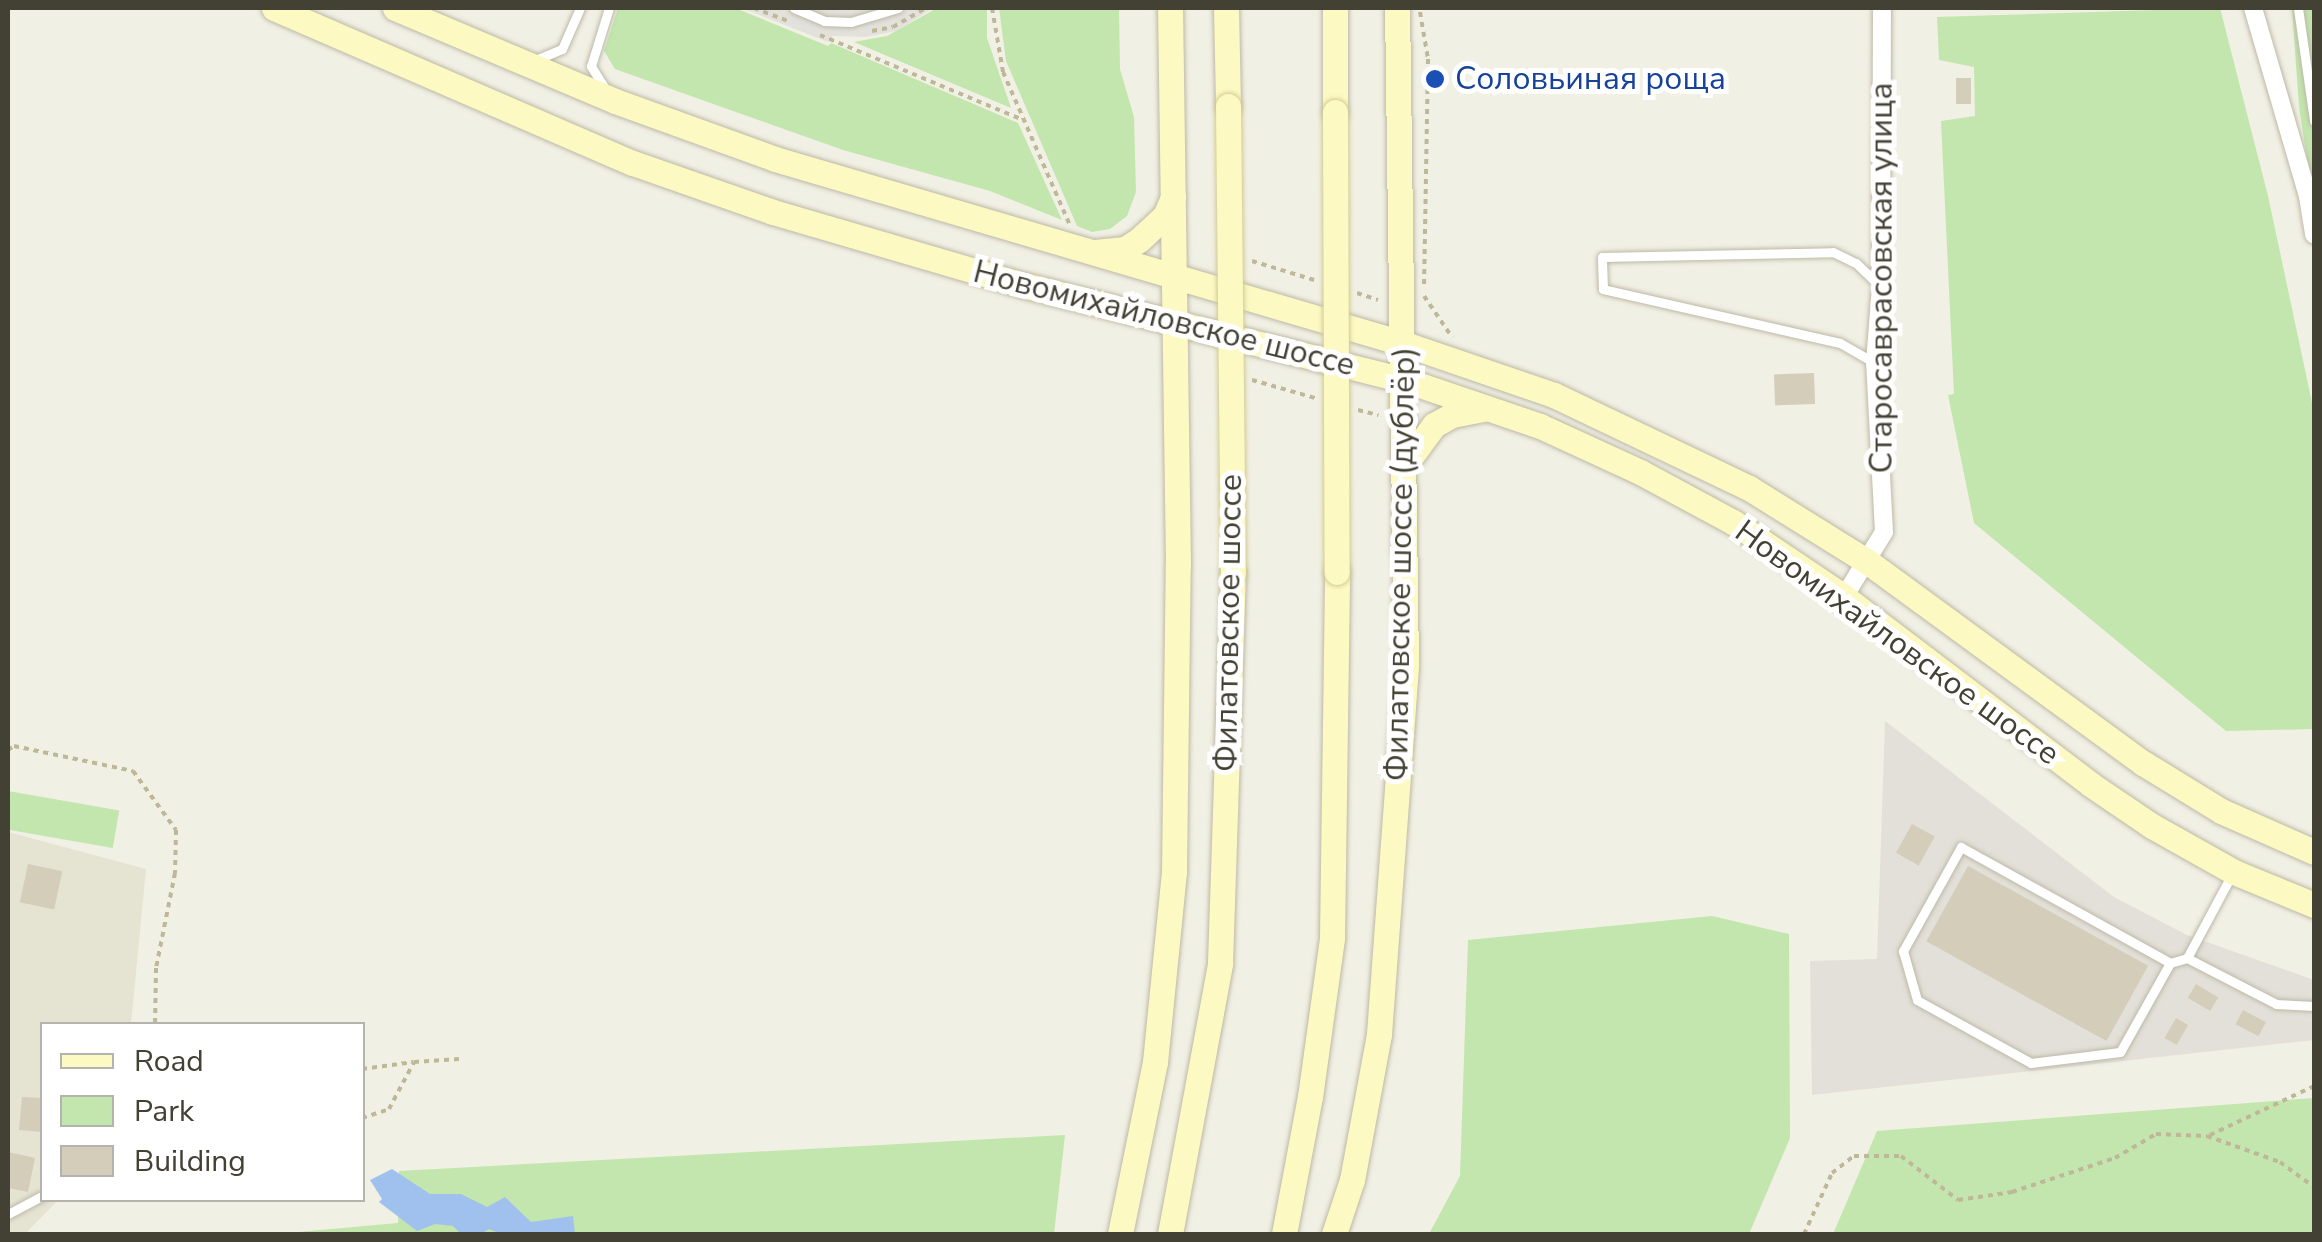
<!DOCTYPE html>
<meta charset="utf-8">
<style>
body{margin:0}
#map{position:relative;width:2322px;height:1242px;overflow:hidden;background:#f1f0e4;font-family:"Nunito Sans",sans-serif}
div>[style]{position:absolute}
.residential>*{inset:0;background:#e5e3d2}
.industrial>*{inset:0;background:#e3e0d9}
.green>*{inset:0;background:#c2e6ad;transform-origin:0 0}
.parking>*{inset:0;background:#e2e1dc}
.water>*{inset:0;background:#a0c1ee}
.building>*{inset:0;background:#d3cdb9;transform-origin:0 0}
.path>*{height:4px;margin-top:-2px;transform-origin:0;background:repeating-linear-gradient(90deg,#beb798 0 5px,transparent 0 10px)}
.roads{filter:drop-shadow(0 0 2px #bdb9a7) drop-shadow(0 0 2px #bdb9a7)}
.lane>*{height:9px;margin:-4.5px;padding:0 4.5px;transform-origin:4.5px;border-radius:4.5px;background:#fff}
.street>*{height:18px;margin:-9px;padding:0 9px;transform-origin:9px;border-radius:9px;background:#fff}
.secondary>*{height:25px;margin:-12.5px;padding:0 12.5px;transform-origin:12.5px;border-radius:12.5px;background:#fdf9c2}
.bridges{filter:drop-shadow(0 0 2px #d1cb94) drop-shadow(0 0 2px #d1cb94)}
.secondary-bridge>*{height:25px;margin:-12.5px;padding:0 12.5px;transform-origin:12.5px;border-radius:12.5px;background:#fdf9c2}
.dots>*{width:28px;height:28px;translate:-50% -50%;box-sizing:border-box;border:5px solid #fff;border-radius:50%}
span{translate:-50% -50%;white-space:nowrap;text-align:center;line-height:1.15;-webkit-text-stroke:10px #fff;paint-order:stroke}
.transit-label{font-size:32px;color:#164399}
.left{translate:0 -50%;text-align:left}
.street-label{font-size:32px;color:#434034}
.frame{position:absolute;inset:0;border:10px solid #434034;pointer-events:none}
.legend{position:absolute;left:40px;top:1022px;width:325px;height:180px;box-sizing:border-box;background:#fff;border:2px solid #b4b3ae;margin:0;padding:12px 18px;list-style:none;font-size:30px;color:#434034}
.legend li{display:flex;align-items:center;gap:20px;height:50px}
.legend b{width:50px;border:2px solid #b4b3ae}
</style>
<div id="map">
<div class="residential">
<div style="clip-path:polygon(8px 832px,146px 869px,131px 1024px,42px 1024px,42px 1200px,58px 1200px,25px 1234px,8px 1234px)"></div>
</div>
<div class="industrial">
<div style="clip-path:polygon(1885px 721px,2114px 897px,2187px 935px,2314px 980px,2314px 1040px,1812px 1095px,1810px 961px,1877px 959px)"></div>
</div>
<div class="green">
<div style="clip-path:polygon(618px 8px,735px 8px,828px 46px,831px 43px,1018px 123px,1062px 220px,990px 191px,843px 150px,615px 69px,604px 51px)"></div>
<div style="clip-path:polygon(937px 8px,987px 8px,987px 38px,1011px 108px,854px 42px,887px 36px)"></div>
<div style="clip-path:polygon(999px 8px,1119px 8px,1120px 69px,1134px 117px,1136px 192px,1127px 216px,1110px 229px,1092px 232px,1077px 226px,1006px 61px)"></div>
<div style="clip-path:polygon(2220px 8px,2268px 196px,2314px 412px,2314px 729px,2226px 731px,1974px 523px,1948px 395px,1954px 394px,1941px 121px,1975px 116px,1974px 67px,1939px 60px,1937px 17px)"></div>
<div style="clip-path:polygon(2292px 8px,2314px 8px,2314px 204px,2299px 107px)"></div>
<div style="left:8px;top:791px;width:113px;height:38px;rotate:10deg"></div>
<div style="clip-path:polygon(1712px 916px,1789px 934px,1790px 1138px,1749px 1234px,1429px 1234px,1460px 1176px,1468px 940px)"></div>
<div style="clip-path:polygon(2314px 1098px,2314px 1234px,1833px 1234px,1877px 1131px)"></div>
<div style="clip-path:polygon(1065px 1135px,1054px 1234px,276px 1234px,398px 1223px,399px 1171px)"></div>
</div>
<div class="parking">
<div style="clip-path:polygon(742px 8px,933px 8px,896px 31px,866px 37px,833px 36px,828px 42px)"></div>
</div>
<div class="water">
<div style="clip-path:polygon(392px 1169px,430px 1194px,461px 1194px,487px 1207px,505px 1197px,531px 1222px,573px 1216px,575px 1234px,501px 1234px,489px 1229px,481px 1234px,461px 1234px,453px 1226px,435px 1224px,417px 1231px,379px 1202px,382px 1199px,370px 1180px)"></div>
</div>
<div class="building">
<div style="left:1956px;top:78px;width:15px;height:26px"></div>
<div style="left:1814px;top:373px;width:31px;height:40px;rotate:88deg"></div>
<div style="left:1912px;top:824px;width:26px;height:33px;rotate:29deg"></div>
<div style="left:28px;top:864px;width:35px;height:39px;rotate:12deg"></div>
<div style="left:1968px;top:866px;width:206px;height:86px;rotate:29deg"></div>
<div style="left:2196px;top:984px;width:26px;height:16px;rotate:31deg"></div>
<div style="left:2243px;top:1010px;width:26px;height:16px;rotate:28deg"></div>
<div style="left:2176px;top:1018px;width:14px;height:23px;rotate:30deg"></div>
<div style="clip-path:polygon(22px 1097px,42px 1098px,42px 1132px,19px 1130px)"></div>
<div style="clip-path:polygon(8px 1152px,35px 1158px,28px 1192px,8px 1188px)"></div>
</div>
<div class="path">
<div style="left:754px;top:8px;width:39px;rotate:21deg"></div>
<div style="left:992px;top:8px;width:65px;rotate:80.2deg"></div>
<div style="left:1003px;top:72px;width:165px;rotate:66.4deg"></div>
<div style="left:1420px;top:12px;width:48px;rotate:80.3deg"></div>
<div style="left:1428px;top:59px;width:228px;rotate:91deg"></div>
<div style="left:872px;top:31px;width:21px;rotate:-11deg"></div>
<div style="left:893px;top:27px;width:38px;rotate:-30deg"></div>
<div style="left:820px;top:35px;width:220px;rotate:22.7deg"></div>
<div style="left:1252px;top:261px;width:65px;rotate:17deg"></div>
<div style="left:1357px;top:293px;width:22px;rotate:18deg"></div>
<div style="left:1424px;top:296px;width:50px;rotate:55.7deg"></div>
<div style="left:1252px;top:380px;width:66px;rotate:15.9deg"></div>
<div style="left:1358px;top:410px;width:21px;rotate:14deg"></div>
<div style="left:8px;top:750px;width:7px;rotate:-34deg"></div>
<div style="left:14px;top:746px;width:122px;rotate:11.9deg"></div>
<div style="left:133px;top:771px;width:73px;rotate:53.9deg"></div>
<div style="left:176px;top:830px;width:43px;rotate:91.3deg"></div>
<div style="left:175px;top:873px;width:97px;rotate:101.3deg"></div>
<div style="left:156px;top:968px;width:56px;rotate:91deg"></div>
<div style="left:362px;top:1069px;width:52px;rotate:-7.7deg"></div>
<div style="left:362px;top:1118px;width:28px;rotate:-18deg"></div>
<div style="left:389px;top:1109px;width:53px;rotate:-62deg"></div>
<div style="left:414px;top:1062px;width:45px;rotate:-3.8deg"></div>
<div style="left:2210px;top:1135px;width:115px;rotate:-25.2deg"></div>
<div style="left:1804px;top:1234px;width:67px;rotate:-65.3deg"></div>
<div style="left:1832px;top:1173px;width:28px;rotate:-38deg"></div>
<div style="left:1854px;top:1156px;width:47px"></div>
<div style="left:1901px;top:1156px;width:72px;rotate:37.7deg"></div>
<div style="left:1958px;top:1200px;width:55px;rotate:-8.4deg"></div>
<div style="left:2012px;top:1192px;width:108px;rotate:-18.3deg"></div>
<div style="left:2115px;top:1158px;width:48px;rotate:-30.3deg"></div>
<div style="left:2156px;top:1134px;width:51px;rotate:2.2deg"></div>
<div style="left:2207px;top:1136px;width:77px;rotate:19.6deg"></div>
<div style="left:2280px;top:1162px;width:42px;rotate:36.3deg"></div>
</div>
<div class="roads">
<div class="lane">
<div style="left:794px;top:8px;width:33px;rotate:23deg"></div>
<div style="left:824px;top:21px;width:27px;rotate:2deg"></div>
<div style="left:851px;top:22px;width:49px;rotate:-16.6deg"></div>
<div style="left:2298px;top:8px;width:114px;rotate:81.9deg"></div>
<div style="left:538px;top:59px;width:26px;rotate:-23deg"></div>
<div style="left:562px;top:49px;width:45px;rotate:-66.3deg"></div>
<div style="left:604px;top:87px;width:25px;rotate:-122deg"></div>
<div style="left:591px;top:66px;width:61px;rotate:-72.8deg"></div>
<div style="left:1875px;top:363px;width:40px;rotate:-150.3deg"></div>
<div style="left:1840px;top:343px;width:243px;rotate:-167.2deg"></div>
<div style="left:1603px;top:289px;width:32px;rotate:-92deg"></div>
<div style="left:1602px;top:257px;width:231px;rotate:-1.2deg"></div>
<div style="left:1833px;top:252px;width:25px;rotate:26deg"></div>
<div style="left:1856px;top:263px;width:30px;rotate:44deg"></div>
<div style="left:1961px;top:847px;width:239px;rotate:29deg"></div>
<div style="left:2170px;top:963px;width:102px;rotate:119.3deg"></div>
<div style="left:2120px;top:1052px;width:90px;rotate:173deg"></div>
<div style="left:2031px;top:1063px;width:130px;rotate:-151.1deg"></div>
<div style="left:1917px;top:1000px;width:51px;rotate:-105.9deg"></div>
<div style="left:1903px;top:951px;width:119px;rotate:-60.9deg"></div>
<div style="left:2187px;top:958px;width:100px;rotate:27.3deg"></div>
<div style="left:2276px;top:1004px;width:38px;rotate:3deg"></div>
<div style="left:2170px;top:963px;width:18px;rotate:-16deg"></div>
<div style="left:2187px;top:958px;width:95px;rotate:-61.8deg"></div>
<div style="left:8px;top:1214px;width:38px;rotate:-28deg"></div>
</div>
<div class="street">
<div style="left:2253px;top:8px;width:196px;rotate:73.7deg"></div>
<div style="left:2308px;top:196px;width:39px;rotate:81deg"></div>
<div style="left:1844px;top:597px;width:76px;rotate:-58.4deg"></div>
<div style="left:1884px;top:532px;width:169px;rotate:-93deg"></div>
<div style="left:1875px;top:363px;width:76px;rotate:-85.5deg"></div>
<div style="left:1881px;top:287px;width:279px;rotate:-89.8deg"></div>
</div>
<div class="secondary">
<div style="left:274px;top:8px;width:391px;rotate:23.4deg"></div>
<div style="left:633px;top:163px;width:148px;rotate:19.3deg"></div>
<div style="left:773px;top:212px;width:260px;rotate:16.3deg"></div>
<div style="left:1023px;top:285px;width:394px;rotate:14deg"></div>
<div style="left:1405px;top:380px;width:143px;rotate:18.8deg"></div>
<div style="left:1540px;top:426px;width:110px;rotate:24.7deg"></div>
<div style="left:1640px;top:472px;width:106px;rotate:28.3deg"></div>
<div style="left:1733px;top:522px;width:134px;rotate:34deg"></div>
<div style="left:1844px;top:597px;width:309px;rotate:37.2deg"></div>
<div style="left:2090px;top:784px;width:75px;rotate:34.1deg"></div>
<div style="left:2152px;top:826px;width:94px;rotate:29.3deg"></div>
<div style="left:2234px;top:872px;width:87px;rotate:22.4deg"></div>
<div style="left:395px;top:8px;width:239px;rotate:22.9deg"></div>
<div style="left:615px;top:101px;width:170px;rotate:19.9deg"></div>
<div style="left:775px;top:159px;width:657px;rotate:16.36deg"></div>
<div style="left:1405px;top:344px;width:157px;rotate:18.9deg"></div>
<div style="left:1554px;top:395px;width:216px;rotate:25.5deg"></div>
<div style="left:1749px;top:488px;width:140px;rotate:31.9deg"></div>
<div style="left:1868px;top:562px;width:341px;rotate:36.2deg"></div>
<div style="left:2143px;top:763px;width:92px;rotate:31.6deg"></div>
<div style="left:2221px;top:811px;width:102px;rotate:23.8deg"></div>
<div style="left:1226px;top:8px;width:98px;rotate:88.8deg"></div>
<div style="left:1335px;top:8px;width:104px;rotate:90deg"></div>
<div style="left:1095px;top:252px;width:30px;rotate:-6deg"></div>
<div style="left:1125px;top:249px;width:17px;rotate:-33deg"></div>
<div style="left:1139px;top:240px;width:35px;rotate:-43deg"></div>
<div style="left:1165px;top:216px;width:21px;rotate:-67deg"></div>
<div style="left:1407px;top:462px;width:46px;rotate:-53.9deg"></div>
<div style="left:1434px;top:425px;width:21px;rotate:-29deg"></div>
<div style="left:1452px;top:415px;width:33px;rotate:-11deg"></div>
<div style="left:1120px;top:1234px;width:176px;rotate:-78.5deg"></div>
<div style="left:1155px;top:1062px;width:191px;rotate:-84.3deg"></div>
<div style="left:1174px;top:872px;width:307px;rotate:-89.3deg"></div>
<div style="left:1178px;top:565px;width:557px;rotate:-90.82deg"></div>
<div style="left:1170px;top:1234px;width:276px;rotate:-79.5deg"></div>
<div style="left:1220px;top:963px;width:390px;rotate:-88.1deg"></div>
<div style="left:1284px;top:1234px;width:139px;rotate:-79.3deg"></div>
<div style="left:1310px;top:1097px;width:161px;rotate:-82.1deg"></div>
<div style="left:1332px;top:938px;width:366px;rotate:-89.2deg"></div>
<div style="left:1334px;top:1234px;width:57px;rotate:-71.6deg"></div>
<div style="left:1352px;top:1180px;width:148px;rotate:-79.5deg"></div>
<div style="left:1379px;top:1034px;width:370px;rotate:-85.8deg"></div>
<div style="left:1406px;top:665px;width:657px;rotate:-90.78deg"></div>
</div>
</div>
<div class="bridges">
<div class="secondary-bridge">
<div style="left:1228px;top:106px;width:467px;rotate:89.4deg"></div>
<div style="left:1335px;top:112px;width:460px;rotate:89.8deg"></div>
</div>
</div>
<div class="dots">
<div style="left:1435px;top:79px;background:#1a4fb4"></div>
</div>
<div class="transit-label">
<span class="left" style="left:1455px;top:79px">Соловьиная роща</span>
</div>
<div class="street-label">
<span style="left:1882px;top:278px;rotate:-90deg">Старосаврасовская улица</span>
<span style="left:1164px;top:319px;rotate:14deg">Новомихайловское шоссе</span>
<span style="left:1401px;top:564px;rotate:-89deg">Филатовское шоссе (дублёр)</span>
<span style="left:1229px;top:623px;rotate:-89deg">Филатовское шоссе</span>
<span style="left:1897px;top:643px;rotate:36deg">Новомихайловское шоссе</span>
</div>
<div class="frame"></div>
<ul class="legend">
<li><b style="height:12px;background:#fdf9c2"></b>Road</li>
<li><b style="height:28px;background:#c2e6ad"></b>Park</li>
<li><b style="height:28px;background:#d3cdb9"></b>Building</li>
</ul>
</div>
